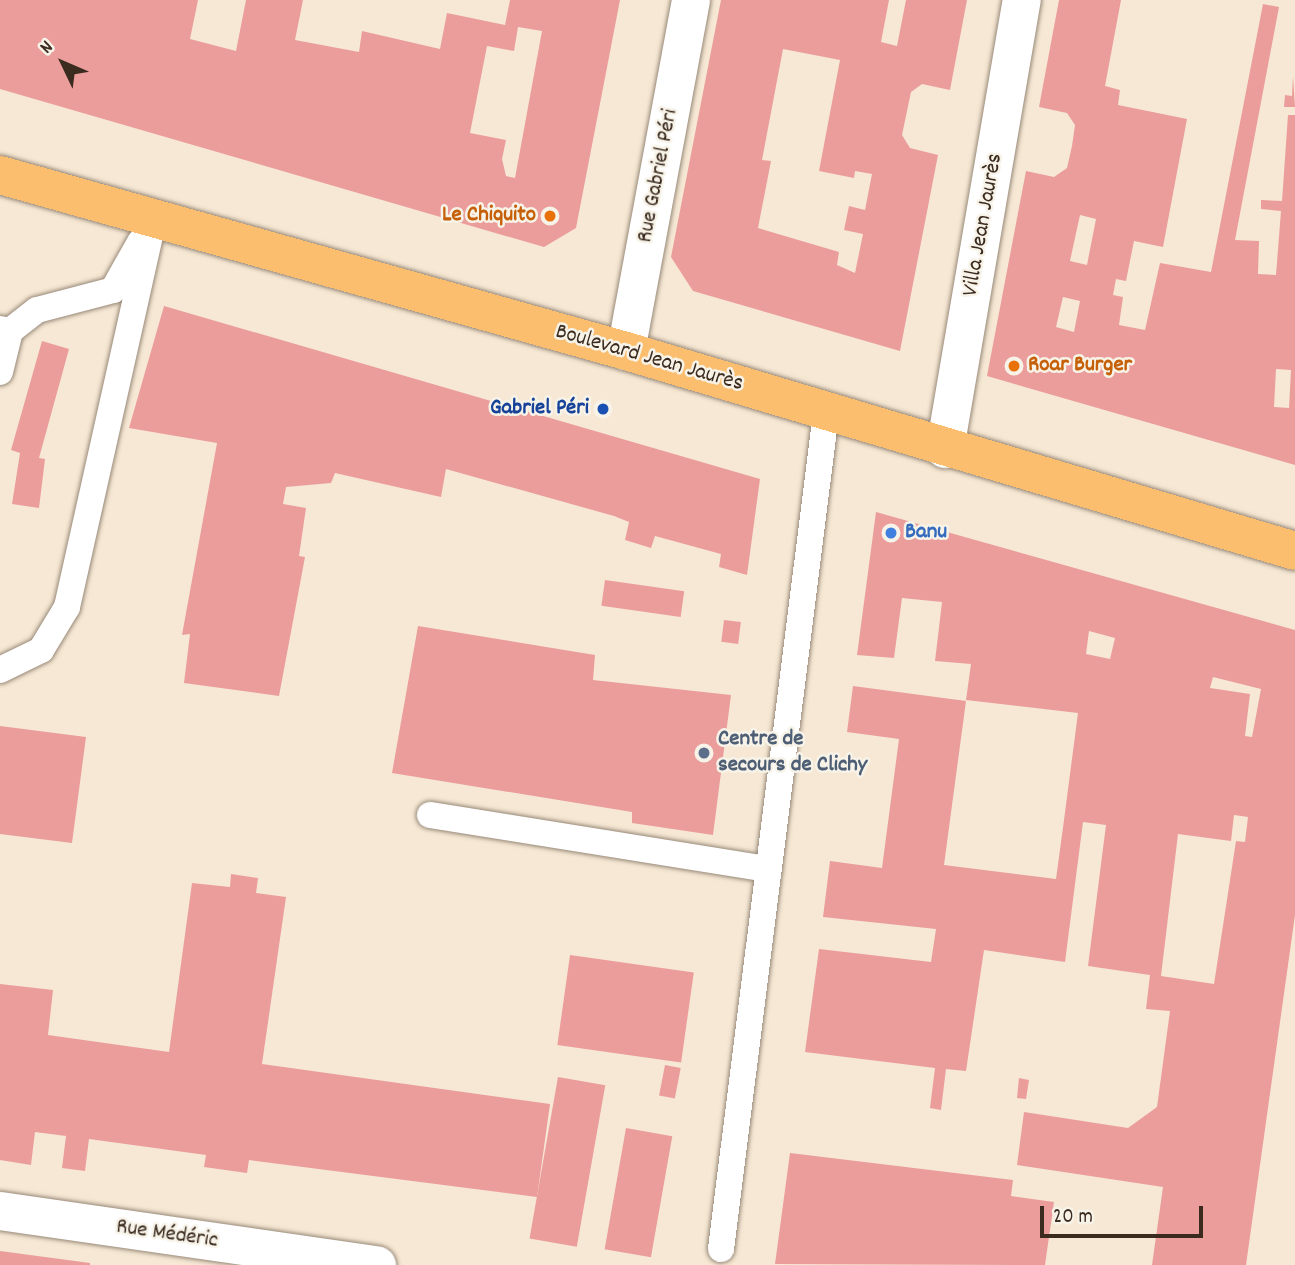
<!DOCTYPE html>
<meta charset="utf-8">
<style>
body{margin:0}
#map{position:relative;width:1295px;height:1265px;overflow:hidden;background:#f6e8d4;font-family:Dekko,sans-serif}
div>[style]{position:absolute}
.building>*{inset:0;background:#eb9d9c;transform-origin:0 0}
.roads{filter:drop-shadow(0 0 2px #988979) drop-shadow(0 0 2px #988979)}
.service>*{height:26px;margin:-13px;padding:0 13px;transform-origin:13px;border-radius:13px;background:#fff}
.minor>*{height:38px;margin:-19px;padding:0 19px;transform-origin:19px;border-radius:19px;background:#fff}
.primary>*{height:38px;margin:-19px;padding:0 19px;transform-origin:19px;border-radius:19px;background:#fabe6e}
.dots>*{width:19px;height:19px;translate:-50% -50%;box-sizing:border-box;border:4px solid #f7f3e8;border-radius:50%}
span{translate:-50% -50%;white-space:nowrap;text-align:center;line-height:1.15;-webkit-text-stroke:5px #f7f3e8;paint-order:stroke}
.street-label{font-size:23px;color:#3b2a1e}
.food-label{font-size:23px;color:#c56008;font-weight:700}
.right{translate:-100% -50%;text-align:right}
.left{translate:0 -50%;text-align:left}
.transit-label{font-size:23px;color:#164399;font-weight:700}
.shop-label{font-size:23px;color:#366cbe;font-weight:700}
.service-label{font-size:23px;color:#4e5e75;font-weight:700}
.north{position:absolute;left:28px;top:28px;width:70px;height:70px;-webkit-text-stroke:5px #f7f3e8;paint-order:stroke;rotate:314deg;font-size:19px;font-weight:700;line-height:28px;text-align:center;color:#3b2a1e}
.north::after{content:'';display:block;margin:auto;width:24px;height:32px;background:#3b2a1e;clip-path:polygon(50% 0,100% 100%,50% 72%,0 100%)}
.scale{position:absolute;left:1040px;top:1206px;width:163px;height:32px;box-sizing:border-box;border:4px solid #3b2a1e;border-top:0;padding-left:9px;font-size:21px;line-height:24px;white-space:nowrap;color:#3b2a1e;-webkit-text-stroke:5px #f7f3e8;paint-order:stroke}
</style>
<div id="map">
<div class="building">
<div style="clip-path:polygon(evenodd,0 0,198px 0,190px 39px,236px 51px,246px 0,303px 0,295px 40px,359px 52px,362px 31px,440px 49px,447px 13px,505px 25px,510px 0,620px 0,576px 228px,544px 247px,0 89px,0 0,518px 27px,542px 31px,515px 178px,506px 176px,502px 159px,506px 140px,470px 133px,487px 46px,514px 51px,518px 27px)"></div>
<div style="clip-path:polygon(evenodd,721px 0,889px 0,881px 42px,897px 46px,906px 0,967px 0,950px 90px,922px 84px,911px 92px,902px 135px,910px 148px,938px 155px,900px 351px,693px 291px,671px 257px,721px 0,783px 49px,840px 60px,819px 171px,854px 178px,855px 171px,872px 174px,865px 210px,849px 206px,844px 230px,863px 234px,855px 273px,837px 265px,839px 252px,758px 228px,771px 161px,762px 160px,783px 49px)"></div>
<div style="clip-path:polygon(evenodd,1059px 0,1121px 0,1105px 86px,1120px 90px,1118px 105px,1187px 119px,1163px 247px,1134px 241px,1126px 281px,1116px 279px,1113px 295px,1123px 297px,1119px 325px,1145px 330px,1160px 263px,1211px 272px,1263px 4px,1279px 7px,1235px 240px,1259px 241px,1258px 274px,1276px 275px,1281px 211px,1261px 209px,1261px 200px,1282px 201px,1288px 115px,1295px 115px,1295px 465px,987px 376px,1026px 171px,1054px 177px,1067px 168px,1072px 146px,1075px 125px,1067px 113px,1039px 107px,1059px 0,1080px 215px,1096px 219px,1087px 265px,1070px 261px,1080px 215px,1059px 0,1063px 297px,1080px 301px,1074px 332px,1056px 327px,1063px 297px,1059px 0,1276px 369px,1291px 370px,1289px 408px,1274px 407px,1276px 369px)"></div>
<div style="clip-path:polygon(1293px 76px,1295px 107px,1284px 107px,1285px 95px,1292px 96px)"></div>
<div style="clip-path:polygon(164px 306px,760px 479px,747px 575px,719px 567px,721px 554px,655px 536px,651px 548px,625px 540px,629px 522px,614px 516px,446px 469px,441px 497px,335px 473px,331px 483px,286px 487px,283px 504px,306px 508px,299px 556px,305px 557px,279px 696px,184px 683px,190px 634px,182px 635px,217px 443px,129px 428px)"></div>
<div style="clip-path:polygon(42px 341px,69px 349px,39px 458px,45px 459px,39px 508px,12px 504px,20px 453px,11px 450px)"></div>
<div style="clip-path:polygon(evenodd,876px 512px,1295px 630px,1295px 915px,1246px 1265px,1152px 1265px,1163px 1187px,1017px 1165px,1024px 1112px,1128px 1128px,1157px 1107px,1170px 1011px,1146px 1009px,1150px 975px,1088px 966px,1106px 825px,1083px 822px,1065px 962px,984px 950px,966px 1071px,946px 1069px,941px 1110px,930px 1108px,935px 1068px,805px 1052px,819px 949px,931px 962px,936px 929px,823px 917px,830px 861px,882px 868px,899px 739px,847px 732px,853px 686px,966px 701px,944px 865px,1056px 879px,1064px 820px,1078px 713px,966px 700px,971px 664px,935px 661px,942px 602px,902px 598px,894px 658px,857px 655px,876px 512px,1089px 631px,1115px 638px,1110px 659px,1086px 654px,1089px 631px,876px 512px,1213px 677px,1261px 689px,1252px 737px,1245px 736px,1250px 694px,1210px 688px,1213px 677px,876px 512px,1234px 815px,1248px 817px,1245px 842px,1236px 841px,1214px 984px,1161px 976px,1178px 834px,1231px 841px,1234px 815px)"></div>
<div style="left:605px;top:580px;width:80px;height:26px;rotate:8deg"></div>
<div style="left:724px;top:620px;width:17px;height:22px;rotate:7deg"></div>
<div style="clip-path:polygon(418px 626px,595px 655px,593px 680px,731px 695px,713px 835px,632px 823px,632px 812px,392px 773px)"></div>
<div style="clip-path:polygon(0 726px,86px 737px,72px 843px,0 834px)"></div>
<div style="clip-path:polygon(231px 874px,258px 878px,256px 893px,286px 897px,262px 1064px,550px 1104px,537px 1197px,249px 1160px,247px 1173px,204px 1167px,206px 1155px,89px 1139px,85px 1171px,62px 1168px,66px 1136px,35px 1132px,31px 1165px,0 1160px,0 984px,53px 990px,48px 1035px,169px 1052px,192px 883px,230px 887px)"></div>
<div style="left:570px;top:955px;width:125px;height:91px;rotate:8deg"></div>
<div style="left:665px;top:1065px;width:16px;height:31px;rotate:11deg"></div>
<div style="left:558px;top:1077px;width:48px;height:164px;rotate:10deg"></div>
<div style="clip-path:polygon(1019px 1078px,1029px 1080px,1026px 1099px,1017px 1098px)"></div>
<div style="left:626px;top:1128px;width:47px;height:123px;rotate:10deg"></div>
<div style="clip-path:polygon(790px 1153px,1013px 1180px,1011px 1196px,1054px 1202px,1045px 1265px,775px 1264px)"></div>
<div style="clip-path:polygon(0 1251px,90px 1263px,90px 1265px,0 1265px)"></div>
</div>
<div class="roads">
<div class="service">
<div style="left:0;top:329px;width:10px;rotate:11deg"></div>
<div style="left:10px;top:331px;width:34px;rotate:-38deg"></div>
<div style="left:37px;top:310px;width:79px;rotate:-14.7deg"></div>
<div style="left:113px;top:290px;width:55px;rotate:-60.6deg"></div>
<div style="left:0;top:372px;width:42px;rotate:-76.3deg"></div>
<div style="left:0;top:670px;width:46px;rotate:-26deg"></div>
<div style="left:41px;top:650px;width:50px;rotate:-58.8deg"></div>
<div style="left:67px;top:607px;width:398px;rotate:-77.4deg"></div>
<div style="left:430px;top:815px;width:341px;rotate:9.1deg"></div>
<div style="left:721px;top:1249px;width:843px;rotate:-82.84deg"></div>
</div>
<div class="minor">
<div style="left:626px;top:351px;width:357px;rotate:-79.5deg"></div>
<div style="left:945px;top:449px;width:456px;rotate:-80.3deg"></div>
<div style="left:0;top:1211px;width:381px;rotate:8.2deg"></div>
</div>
<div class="primary">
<div style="left:0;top:175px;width:650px;rotate:15.7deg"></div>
<div style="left:626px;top:351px;width:698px;rotate:16.64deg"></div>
</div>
</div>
<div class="dots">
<div style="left:550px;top:216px;background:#e8710a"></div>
<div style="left:1014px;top:366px;background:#e8710a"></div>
<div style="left:603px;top:409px;background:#1a4fb4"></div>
<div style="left:891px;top:533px;background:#3f7fe0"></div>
<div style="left:704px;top:753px;background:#5c6f8a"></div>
</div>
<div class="street-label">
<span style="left:659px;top:176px;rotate:-79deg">Rue Gabriel Péri</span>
<span style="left:984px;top:225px;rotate:-80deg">Villa Jean Jaurès</span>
<span style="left:649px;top:359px;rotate:16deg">Boulevard Jean Jaurès</span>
<span style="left:167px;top:1235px;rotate:8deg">Rue Médéric</span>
</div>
<div class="food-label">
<span class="right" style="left:536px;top:216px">Le Chiquito</span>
<span class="left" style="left:1028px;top:366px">Roar Burger</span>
</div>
<div class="transit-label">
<span class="right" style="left:589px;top:409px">Gabriel Péri</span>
</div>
<div class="shop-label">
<span class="left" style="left:905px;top:533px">Banu</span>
</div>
<div class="service-label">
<span class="left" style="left:718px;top:753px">Centre de<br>secours de Clichy</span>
</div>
<div class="north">N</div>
<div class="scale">20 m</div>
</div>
